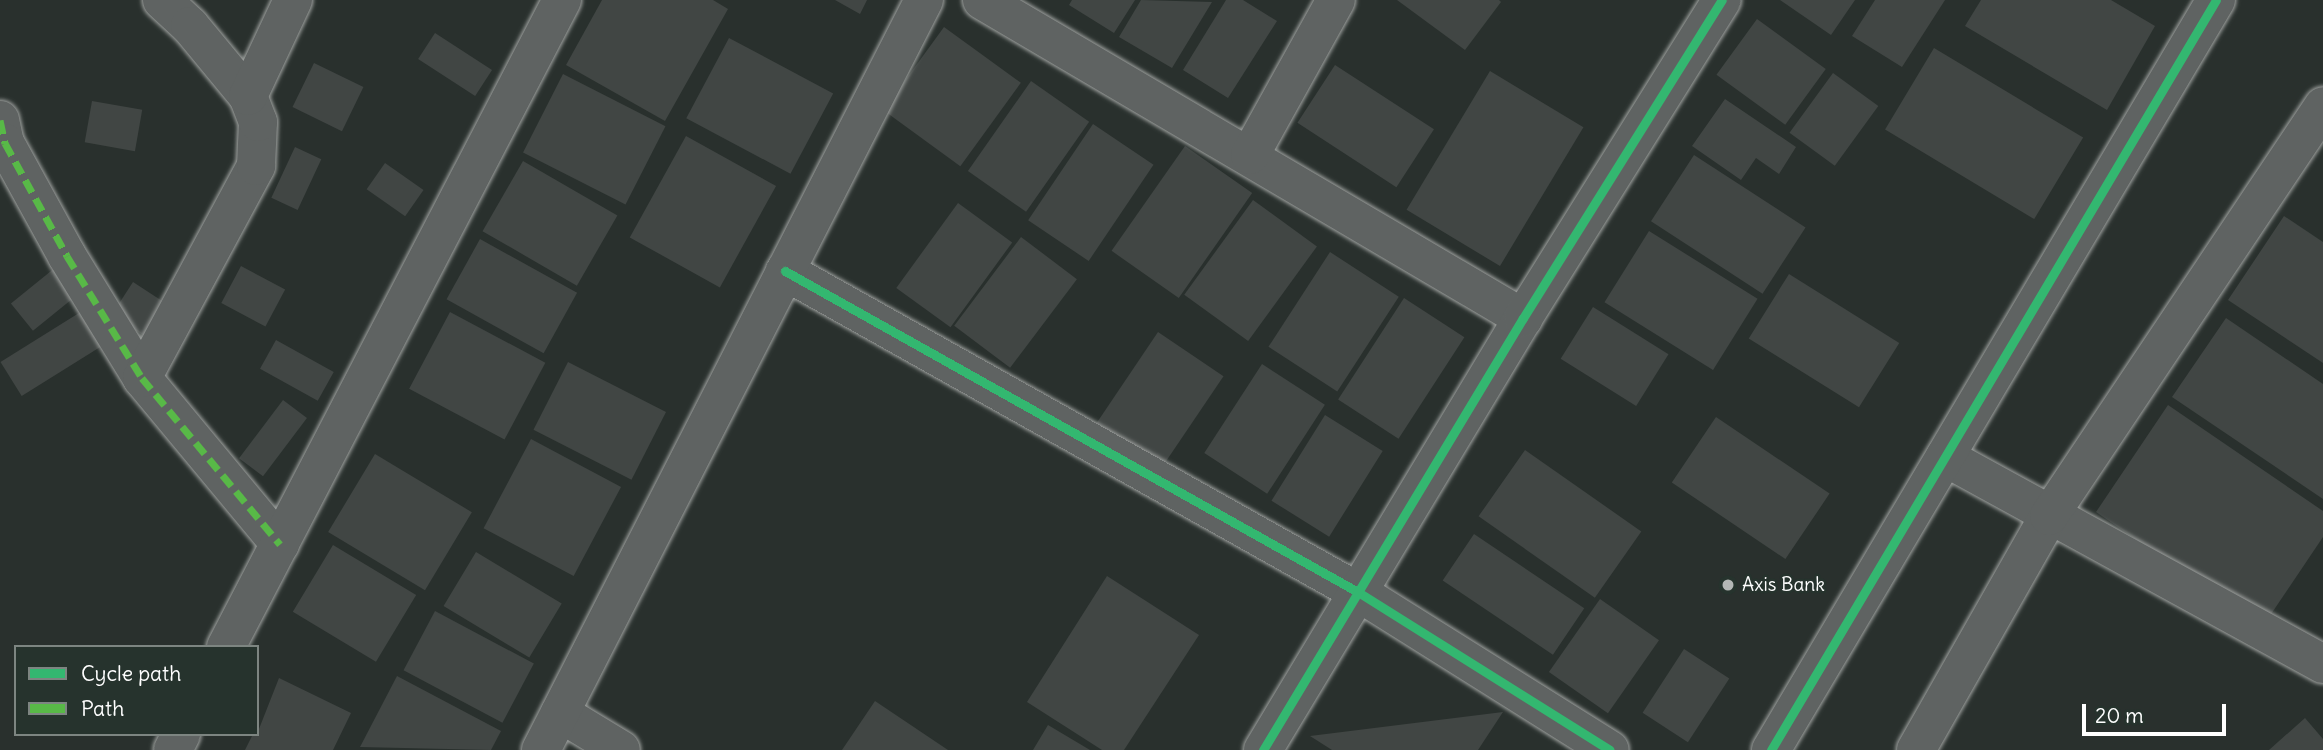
<!DOCTYPE html>
<style>
body{margin:0}
#map{position:relative;width:2323px;height:750px;overflow:hidden;background:#29302d;font-family:Delius,sans-serif}
div>[style]{position:absolute}
.building>*{inset:0;background:#414644;transform-origin:0 0}
.roads{filter:drop-shadow(0 0 2px #9fa2a0) drop-shadow(0 0 2px #9fa2a0)}
.minor>*{height:38px;margin:-19px;padding:0 19px;transform-origin:19px;border-radius:19px;background:#5f6362}
.tertiary>*{height:38px;margin:-19px;padding:0 19px;transform-origin:19px;border-radius:19px;background:#5f6362}
.quiet>*{height:7px;margin-top:-3.5px;transform-origin:0;background:repeating-linear-gradient(90deg,#58b947 0 14px,transparent 0 21px)}
.cycleway>*{height:9px;margin:-4.5px;padding:0 4.5px;transform-origin:4.5px;border-radius:4.5px;background:#33b770}
.dots>*{width:19px;height:19px;translate:-50% -50%;box-sizing:border-box;border:4px solid #26332d;border-radius:50%}
span{translate:-50% -50%;white-space:nowrap;text-align:center;line-height:1.15;-webkit-text-stroke:5px #26332d;paint-order:stroke}
.poi-label{font-size:19px;color:#fff}
.left{translate:0 -50%;text-align:left}
.legend{position:absolute;left:14px;top:645px;width:245px;height:91px;box-sizing:border-box;background:#26332d;border:2px solid #7d8581;margin:0;padding:9px 12px;list-style:none;font-size:21px;color:#fff}
.legend li{display:flex;align-items:center;gap:14px;height:35px}
.legend b{width:35px;border:2px solid #7d8581}
.scale{position:absolute;left:2082px;top:704px;width:144px;height:32px;box-sizing:border-box;border:4px solid #fff;border-top:0;padding-left:9px;font-size:21px;line-height:24px;white-space:nowrap;color:#fff;-webkit-text-stroke:5px #26332d;paint-order:stroke}
</style>
<div id="map">
<div class="building">
<div style="clip-path:polygon(602px 0,713px 0,728px 9px,665px 121px,566px 65px)"></div>
<div style="clip-path:polygon(835px 0,867px 0,860px 14px)"></div>
<div style="clip-path:polygon(1072px 0,1135px 0,1114px 33px,1069px 5px)"></div>
<div style="clip-path:polygon(1141px 0,1212px 2px,1172px 68px,1119px 37px)"></div>
<div style="clip-path:polygon(1226px 0,1243px 0,1277px 21px,1228px 98px,1183px 70px)"></div>
<div style="clip-path:polygon(1397px 0,1499px 0,1501px 2px,1465px 50px)"></div>
<div style="clip-path:polygon(1780px 0,1855px 0,1831px 35px)"></div>
<div style="clip-path:polygon(1875px 0,1945px 0,1902px 67px,1852px 36px)"></div>
<div style="clip-path:polygon(1981px 0,2111px 0,2155px 26px,2107px 110px,1965px 26px)"></div>
<div style="left:1757px;top:19px;width:85px;height:69px;rotate:36deg"></div>
<div style="left:944px;top:27px;width:95px;height:103px;rotate:36deg"></div>
<div style="left:435px;top:33px;width:68px;height:31px;rotate:33deg"></div>
<div style="left:729px;top:38px;width:118px;height:91px;rotate:28deg"></div>
<div style="left:1934px;top:48px;width:174px;height:95px;rotate:31deg"></div>
<div style="left:314px;top:63px;width:55px;height:49px;rotate:26deg"></div>
<div style="left:1335px;top:65px;width:118px;height:69px;rotate:33deg"></div>
<div style="left:1490px;top:71px;width:109px;height:162px;rotate:31deg"></div>
<div style="left:1833px;top:73px;width:56px;height:74px;rotate:36deg"></div>
<div style="left:563px;top:74px;width:115px;height:88px;rotate:27deg"></div>
<div style="left:1031px;top:81px;width:71px;height:110px;rotate:35deg"></div>
<div style="clip-path:polygon(1725px 99px,1796px 147px,1779px 174px,1756px 158px,1741px 180px,1692px 146px)"></div>
<div style="left:92px;top:101px;width:51px;height:42px;rotate:10deg"></div>
<div style="left:1093px;top:124px;width:73px;height:116px;rotate:34deg"></div>
<div style="left:686px;top:136px;width:103px;height:116px;rotate:29deg"></div>
<div style="left:1185px;top:146px;width:82px;height:128px;rotate:35deg"></div>
<div style="left:295px;top:147px;width:29px;height:56px;rotate:25deg"></div>
<div style="left:1694px;top:155px;width:133px;height:79px;rotate:33deg"></div>
<div style="left:523px;top:161px;width:109px;height:81px;rotate:30deg"></div>
<div style="left:385px;top:163px;width:47px;height:32px;rotate:35deg"></div>
<div style="left:1253px;top:200px;width:79px;height:117px;rotate:36deg"></div>
<div style="left:958px;top:203px;width:67px;height:105px;rotate:36deg"></div>
<div style="clip-path:polygon(2284px 216px,2323px 242px,2323px 363px,2228px 300px)"></div>
<div style="left:1649px;top:231px;width:128px;height:84px;rotate:32deg"></div>
<div style="left:1021px;top:237px;width:70px;height:111px;rotate:37deg"></div>
<div style="left:480px;top:239px;width:111px;height:69px;rotate:29deg"></div>
<div style="left:1330px;top:252px;width:82px;height:113px;rotate:33deg"></div>
<div style="left:241px;top:266px;width:50px;height:42px;rotate:28deg"></div>
<div style="left:56px;top:267px;width:35px;height:58px;rotate:51deg"></div>
<div style="left:1789px;top:274px;width:130px;height:76px;rotate:32deg"></div>
<div style="left:133px;top:282px;width:48px;height:39px;rotate:33deg"></div>
<div style="left:1404px;top:298px;width:72px;height:121px;rotate:33deg"></div>
<div style="left:1593px;top:307px;width:89px;height:61px;rotate:32deg"></div>
<div style="left:87px;top:308px;width:40px;height:102px;rotate:58deg"></div>
<div style="left:450px;top:312px;width:108px;height:87px;rotate:28deg"></div>
<div style="clip-path:polygon(2226px 318px,2323px 384px,2323px 499px,2172px 397px)"></div>
<div style="left:1158px;top:332px;width:79px;height:110px;rotate:34deg"></div>
<div style="left:276px;top:340px;width:66px;height:33px;rotate:29deg"></div>
<div style="left:568px;top:362px;width:110px;height:76px;rotate:27deg"></div>
<div style="left:1262px;top:364px;width:75px;height:106px;rotate:33deg"></div>
<div style="left:283px;top:400px;width:30px;height:73px;rotate:37deg"></div>
<div style="clip-path:polygon(2168px 405px,2323px 511px,2323px 537px,2263px 626px,2096px 512px)"></div>
<div style="left:1325px;top:415px;width:68px;height:101px;rotate:32deg"></div>
<div style="left:1716px;top:417px;width:137px;height:79px;rotate:34deg"></div>
<div style="left:531px;top:439px;width:102px;height:101px;rotate:28deg"></div>
<div style="left:1525px;top:450px;width:142px;height:81px;rotate:35deg"></div>
<div style="left:375px;top:454px;width:113px;height:91px;rotate:31deg"></div>
<div style="left:1474px;top:534px;width:133px;height:56px;rotate:34deg"></div>
<div style="left:333px;top:545px;width:97px;height:78px;rotate:31deg"></div>
<div style="left:476px;top:552px;width:100px;height:63px;rotate:31deg"></div>
<div style="clip-path:polygon(1107px 576px,1199px 635px,1124px 750px,1102px 750px,1027px 702px)"></div>
<div style="left:1600px;top:599px;width:72px;height:89px;rotate:35deg"></div>
<div style="left:435px;top:611px;width:112px;height:67px;rotate:28deg"></div>
<div style="left:1684px;top:649px;width:54px;height:76px;rotate:33deg"></div>
<div style="clip-path:polygon(397px 676px,501px 731px,491px 750px,360px 747px)"></div>
<div style="clip-path:polygon(279px 678px,351px 713px,333px 750px,245px 750px,253px 734px,257px 734px)"></div>
<div style="clip-path:polygon(875px 701px,948px 750px,842px 750px)"></div>
<div style="clip-path:polygon(1503px 712px,1478px 750px,1332px 750px,1310px 736px)"></div>
<div style="clip-path:polygon(2305px 718px,2323px 739px,2323px 750px,2269px 750px)"></div>
<div style="clip-path:polygon(1048px 725px,1090px 750px,1033px 750px)"></div>
</div>
<div class="roads">
<div class="minor">
<div style="left:162px;top:0;width:38px;rotate:43deg"></div>
<div style="left:190px;top:26px;width:91px;rotate:50.4deg"></div>
<div style="left:982px;top:0;width:628px;rotate:30.45deg"></div>
<div style="left:0;top:120px;width:24px;rotate:78deg"></div>
<div style="left:5px;top:143px;width:129px;rotate:61.2deg"></div>
<div style="left:67px;top:256px;width:143px;rotate:58.4deg"></div>
<div style="left:142px;top:378px;width:216px;rotate:50.3deg"></div>
<div style="left:1250px;top:155px;width:177px;rotate:-61deg"></div>
<div style="left:785px;top:271px;width:657px;rotate:29.26deg"></div>
<div style="left:1358px;top:592px;width:297px;rotate:32.1deg"></div>
<div style="left:142px;top:378px;width:241px;rotate:-61.7deg"></div>
<div style="left:256px;top:166px;width:44px;rotate:-87.4deg"></div>
<div style="left:258px;top:122px;width:28px;rotate:-111deg"></div>
<div style="left:248px;top:96px;width:106px;rotate:-64.9deg"></div>
<div style="left:1945px;top:457px;width:431px;rotate:28.7deg"></div>
<div style="left:226px;top:647px;width:729px;rotate:-62.56deg"></div>
<div style="left:560px;top:713px;width:71px;rotate:31.2deg"></div>
<div style="left:173px;top:750px;width:18px;rotate:-63deg"></div>
<div style="left:541px;top:750px;width:842px;rotate:-62.95deg"></div>
<div style="left:1263px;top:750px;width:504px;rotate:-58.96deg"></div>
<div style="left:1523px;top:318px;width:375px;rotate:-58deg"></div>
<div style="left:1916px;top:750px;width:269px;rotate:-60.4deg"></div>
<div style="left:2049px;top:516px;width:493px;rotate:-56.2deg"></div>
</div>
<div class="tertiary">
<div style="left:1771px;top:750px;width:872px;rotate:-59.32deg"></div>
</div>
</div>
<div class="quiet">
<div style="left:0;top:120px;width:24px;rotate:78deg"></div>
<div style="left:5px;top:143px;width:129px;rotate:61.2deg"></div>
<div style="left:67px;top:256px;width:143px;rotate:58.4deg"></div>
<div style="left:142px;top:378px;width:216px;rotate:50.3deg"></div>
</div>
<div class="cycleway">
<div style="left:785px;top:271px;width:657px;rotate:29.26deg"></div>
<div style="left:1358px;top:592px;width:297px;rotate:32.1deg"></div>
<div style="left:1263px;top:750px;width:504px;rotate:-58.96deg"></div>
<div style="left:1523px;top:318px;width:375px;rotate:-58deg"></div>
<div style="left:1771px;top:750px;width:872px;rotate:-59.32deg"></div>
</div>
<div class="dots">
<div style="left:1728px;top:585px;background:#b4b7b6"></div>
</div>
<div class="poi-label">
<span class="left" style="left:1742px;top:585px">Axis Bank</span>
</div>
<ul class="legend">
<li><b style="height:9px;background:#33b770"></b>Cycle path</li>
<li><b style="height:9px;background:#58b947"></b>Path</li>
</ul>
<div class="scale">20 m</div>
</div>
